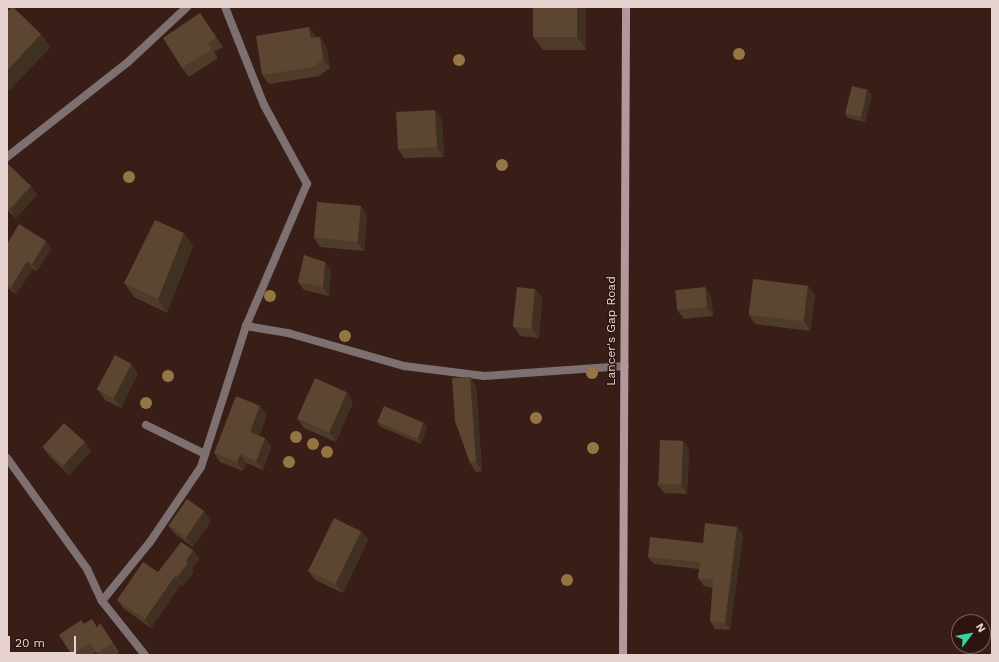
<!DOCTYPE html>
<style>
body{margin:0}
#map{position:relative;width:999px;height:662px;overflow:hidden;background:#381e17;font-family:"Work Sans",sans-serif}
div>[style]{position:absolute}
.lane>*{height:8px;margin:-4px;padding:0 4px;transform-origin:4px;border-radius:4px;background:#7e6f71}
.street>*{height:8px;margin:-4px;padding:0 4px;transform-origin:4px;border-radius:4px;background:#7e6f71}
.secondary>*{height:8px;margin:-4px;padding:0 4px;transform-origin:4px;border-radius:4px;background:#b1989c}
.trees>*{width:12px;height:12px;margin:-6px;border-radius:50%;background:#947544}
.wall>*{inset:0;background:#4f3b2a}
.shaded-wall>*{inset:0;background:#403022}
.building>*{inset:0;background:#5c4531;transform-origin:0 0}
span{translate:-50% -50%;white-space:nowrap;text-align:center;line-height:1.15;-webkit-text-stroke:3px #2e140e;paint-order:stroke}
.street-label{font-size:12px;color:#e6d3cf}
.frame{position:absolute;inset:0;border:8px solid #e6d3cf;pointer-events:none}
.north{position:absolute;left:951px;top:614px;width:40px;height:40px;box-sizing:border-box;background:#2e140e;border:1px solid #78605b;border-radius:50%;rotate:58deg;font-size:11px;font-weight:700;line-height:16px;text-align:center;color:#e6d3cf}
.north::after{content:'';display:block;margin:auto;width:14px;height:18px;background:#34d4a8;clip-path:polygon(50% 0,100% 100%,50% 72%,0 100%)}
.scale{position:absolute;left:8px;top:636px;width:68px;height:18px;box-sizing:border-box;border:2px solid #e6d3cf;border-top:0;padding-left:5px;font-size:12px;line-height:14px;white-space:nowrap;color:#e6d3cf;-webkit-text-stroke:3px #2e140e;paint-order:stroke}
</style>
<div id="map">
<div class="lane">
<div style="left:246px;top:326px;width:43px;rotate:9.5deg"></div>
<div style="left:288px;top:333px;width:121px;rotate:15.9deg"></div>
<div style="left:404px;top:366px;width:81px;rotate:7.1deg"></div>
<div style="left:484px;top:376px;width:141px;rotate:-4.1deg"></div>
<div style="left:146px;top:425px;width:66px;rotate:26.2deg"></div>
<div style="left:102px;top:601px;width:76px;rotate:-50.9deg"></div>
<div style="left:150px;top:542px;width:91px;rotate:-55.8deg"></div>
<div style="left:201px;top:467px;width:148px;rotate:-72.3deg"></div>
<div style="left:246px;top:326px;width:155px;rotate:-66.8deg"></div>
</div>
<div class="street">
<div style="left:225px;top:7px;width:105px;rotate:68.3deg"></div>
<div style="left:264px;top:105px;width:90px;rotate:61.4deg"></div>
<div style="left:7px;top:157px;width:154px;rotate:-38.1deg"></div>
<div style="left:128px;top:62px;width:81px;rotate:-43deg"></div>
<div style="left:7px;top:458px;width:137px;rotate:54.2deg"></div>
<div style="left:87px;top:569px;width:35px;rotate:65deg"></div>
<div style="left:102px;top:601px;width:69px;rotate:51.5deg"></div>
</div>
<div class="secondary">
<div style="left:623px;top:655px;width:648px;rotate:-89.73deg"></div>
</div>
<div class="trees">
<div style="left:739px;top:54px"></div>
<div style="left:459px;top:60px"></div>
<div style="left:502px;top:165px"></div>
<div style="left:129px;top:177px"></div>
<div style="left:270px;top:296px"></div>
<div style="left:345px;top:336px"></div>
<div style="left:592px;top:373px"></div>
<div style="left:168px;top:376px"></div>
<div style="left:146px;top:403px"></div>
<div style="left:536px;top:418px"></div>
<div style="left:296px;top:437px"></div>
<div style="left:313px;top:444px"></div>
<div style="left:593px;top:448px"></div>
<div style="left:327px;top:452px"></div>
<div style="left:289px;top:462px"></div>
<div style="left:567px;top:580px"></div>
</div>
<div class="wall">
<div style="clip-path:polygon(586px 7px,586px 50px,543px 50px,533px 37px)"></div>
<div style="clip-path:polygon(200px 13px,223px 47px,214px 52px,218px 58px,189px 77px,182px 68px)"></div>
<div style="clip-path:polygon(316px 36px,316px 38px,326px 46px,330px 68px,319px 76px,269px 84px,262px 75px)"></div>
<div style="clip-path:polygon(872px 95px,865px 122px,848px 118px,845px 113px)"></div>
<div style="clip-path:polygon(442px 120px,444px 157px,404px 158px,398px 149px)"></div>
<div style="clip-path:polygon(7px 165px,31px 186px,37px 195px,16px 218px,7px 210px)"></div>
<div style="clip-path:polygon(361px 206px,367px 216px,364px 251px,320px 247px,314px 238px)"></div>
<div style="clip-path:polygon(184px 233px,193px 246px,167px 313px,134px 297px,124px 283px)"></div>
<div style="clip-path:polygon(46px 241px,51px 249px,37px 271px,33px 269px,16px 294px,7px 288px,7px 244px)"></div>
<div style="clip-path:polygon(325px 262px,331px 271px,329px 296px,304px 290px,298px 282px)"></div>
<div style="clip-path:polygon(808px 286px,815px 295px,810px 331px,755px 324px,749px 315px)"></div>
<div style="clip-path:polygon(705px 287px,711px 297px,713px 316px,684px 319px,677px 310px)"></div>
<div style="clip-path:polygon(535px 289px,542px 298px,539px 338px,520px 336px,514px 327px)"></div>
<div style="clip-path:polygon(138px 373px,121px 408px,105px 400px,98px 390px)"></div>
<div style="clip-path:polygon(470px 377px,476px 386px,482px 471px,476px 472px,470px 463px)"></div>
<div style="clip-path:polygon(353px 402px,336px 442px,304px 428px,297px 418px)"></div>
<div style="clip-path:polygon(267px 415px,259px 436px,265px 438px,271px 447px,263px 470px,246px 463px,243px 471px,220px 462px,214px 453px)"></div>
<div style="clip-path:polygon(377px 422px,427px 427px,421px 444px,381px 427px)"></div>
<div style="clip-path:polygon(683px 441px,689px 450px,687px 494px,664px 493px,657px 484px)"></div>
<div style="clip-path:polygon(85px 442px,91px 451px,69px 475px,49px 456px,42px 446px)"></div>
<div style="clip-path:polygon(211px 521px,193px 547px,175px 534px,168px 525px)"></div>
<div style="clip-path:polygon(737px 527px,743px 535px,730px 630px,715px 629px,710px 621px,713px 588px,704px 586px,698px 578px,699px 569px,654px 564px,648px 557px,703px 543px)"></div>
<div style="clip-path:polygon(361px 531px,368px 540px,343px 593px,315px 580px,308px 571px)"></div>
<div style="clip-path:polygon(193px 550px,199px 559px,192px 569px,194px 571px,183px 586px,181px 584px,151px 628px,123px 608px,117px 600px,158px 572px)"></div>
<div style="clip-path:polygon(92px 619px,97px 627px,100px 623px,119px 652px,116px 655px,98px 655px,96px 652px,92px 655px,72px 655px,84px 624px)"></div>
</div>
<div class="shaded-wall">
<div style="clip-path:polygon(577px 7px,586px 7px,586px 50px,577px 37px)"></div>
<div style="clip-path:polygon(309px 27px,316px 36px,318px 48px,311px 38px)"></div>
<div style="clip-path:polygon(41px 34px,51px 47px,9px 91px,7px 88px,7px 71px)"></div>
<div style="clip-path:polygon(320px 37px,326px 46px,330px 68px,323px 59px)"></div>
<div style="clip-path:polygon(868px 90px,872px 95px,865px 122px,861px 118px)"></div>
<div style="clip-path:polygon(435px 110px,442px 120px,444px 157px,437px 147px)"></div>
<div style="clip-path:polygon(31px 186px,37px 195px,16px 218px,10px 209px)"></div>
<div style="clip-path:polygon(361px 206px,367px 216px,364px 251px,357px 242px)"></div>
<div style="clip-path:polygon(184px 233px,193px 246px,167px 313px,158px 299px)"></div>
<div style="clip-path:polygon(46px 241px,51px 249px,37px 271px,32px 264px)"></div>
<div style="clip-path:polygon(27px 261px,33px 269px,16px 294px,11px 287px)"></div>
<div style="clip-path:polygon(325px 262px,331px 271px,329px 296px,323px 287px)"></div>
<div style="clip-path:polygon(808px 286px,815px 295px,810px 331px,804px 321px)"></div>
<div style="clip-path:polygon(705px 287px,711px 297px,713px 316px,707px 307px)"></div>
<div style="clip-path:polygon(535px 289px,542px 298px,539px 338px,532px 329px)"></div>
<div style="clip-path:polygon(132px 364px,138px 373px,121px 408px,114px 398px)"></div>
<div style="clip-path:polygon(470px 377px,476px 386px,482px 471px,476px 462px)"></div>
<div style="clip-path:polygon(347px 392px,353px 402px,336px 442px,329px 432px)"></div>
<div style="clip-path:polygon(260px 406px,267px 415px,256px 441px,250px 432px)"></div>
<div style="clip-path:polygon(424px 423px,427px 427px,421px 444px,418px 439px)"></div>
<div style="clip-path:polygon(265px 438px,271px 447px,263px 470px,256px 461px)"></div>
<div style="clip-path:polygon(683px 441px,689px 450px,687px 494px,681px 485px)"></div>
<div style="clip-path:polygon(85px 442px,91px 451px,69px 475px,63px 466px)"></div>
<div style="clip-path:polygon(240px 454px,246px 463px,243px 471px,237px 462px)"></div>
<div style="clip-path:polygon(204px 511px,211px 521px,193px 547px,186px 538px)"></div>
<div style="clip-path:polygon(737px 527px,743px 535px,730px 630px,725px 623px)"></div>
<div style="clip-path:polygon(361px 531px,368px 540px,343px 593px,336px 584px)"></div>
<div style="clip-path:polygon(193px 550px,199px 559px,192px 569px,194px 571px,183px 586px,177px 577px,186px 561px)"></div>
<div style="clip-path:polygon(175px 576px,181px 584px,151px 628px,145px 619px)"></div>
</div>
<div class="building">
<div style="clip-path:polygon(12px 7px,13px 7px,41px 34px,7px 71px,7px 12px)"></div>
<div style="left:533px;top:7px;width:44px;height:30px"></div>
<div style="clip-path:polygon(200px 13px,216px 37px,208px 43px,212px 49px,182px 68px,163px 38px)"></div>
<div style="clip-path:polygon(309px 27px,311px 38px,320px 37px,323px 59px,313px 67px,262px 75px,256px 36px)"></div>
<div style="left:852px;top:86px;width:16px;height:28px;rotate:14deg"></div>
<div style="left:435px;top:110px;width:37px;height:39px;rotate:87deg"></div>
<div style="clip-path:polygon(8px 164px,31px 186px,10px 209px,7px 206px,7px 165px)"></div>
<div style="left:317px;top:202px;width:44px;height:36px;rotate:5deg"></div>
<div style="clip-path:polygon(155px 220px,184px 233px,158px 299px,124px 283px)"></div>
<div style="clip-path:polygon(19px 224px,46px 241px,32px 264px,27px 261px,11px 287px,7px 284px,7px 244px)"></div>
<div style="clip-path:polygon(304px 255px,325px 262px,323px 287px,298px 282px)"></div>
<div style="left:753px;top:279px;width:55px;height:36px;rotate:7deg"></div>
<div style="left:517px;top:287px;width:18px;height:40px;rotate:6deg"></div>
<div style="left:705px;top:287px;width:20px;height:30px;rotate:84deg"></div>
<div style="left:115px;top:355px;width:19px;height:39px;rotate:28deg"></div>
<div style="clip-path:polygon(470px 377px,476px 462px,470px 463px,455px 421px,452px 378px)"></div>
<div style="left:315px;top:378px;width:35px;height:44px;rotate:24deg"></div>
<div style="clip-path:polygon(236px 396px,260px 406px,250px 432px,265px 438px,256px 461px,240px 454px,237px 462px,214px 453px)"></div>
<div style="left:384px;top:406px;width:43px;height:17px;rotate:23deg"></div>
<div style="left:64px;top:423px;width:28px;height:32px;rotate:42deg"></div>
<div style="left:660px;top:440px;width:23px;height:44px;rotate:2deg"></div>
<div style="left:187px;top:499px;width:21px;height:32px;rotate:35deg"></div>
<div style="left:334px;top:518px;width:30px;height:59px;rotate:26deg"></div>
<div style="clip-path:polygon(705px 523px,737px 527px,725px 623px,710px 621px,713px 580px,698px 578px,700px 562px,648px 557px,650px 537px,703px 543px)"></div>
<div style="clip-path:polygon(181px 542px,193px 550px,186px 561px,188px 563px,177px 577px,175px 576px,145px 619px,117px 600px,143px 562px,158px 572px)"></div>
<div style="clip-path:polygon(92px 619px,97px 628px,100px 623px,113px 643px,97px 653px,90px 643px,72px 655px,59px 635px,81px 620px,84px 624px)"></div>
</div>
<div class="street-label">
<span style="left:612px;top:331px;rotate:-90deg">Lancer's Gap Road</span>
</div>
<div class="frame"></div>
<div class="north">N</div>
<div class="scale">20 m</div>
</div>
